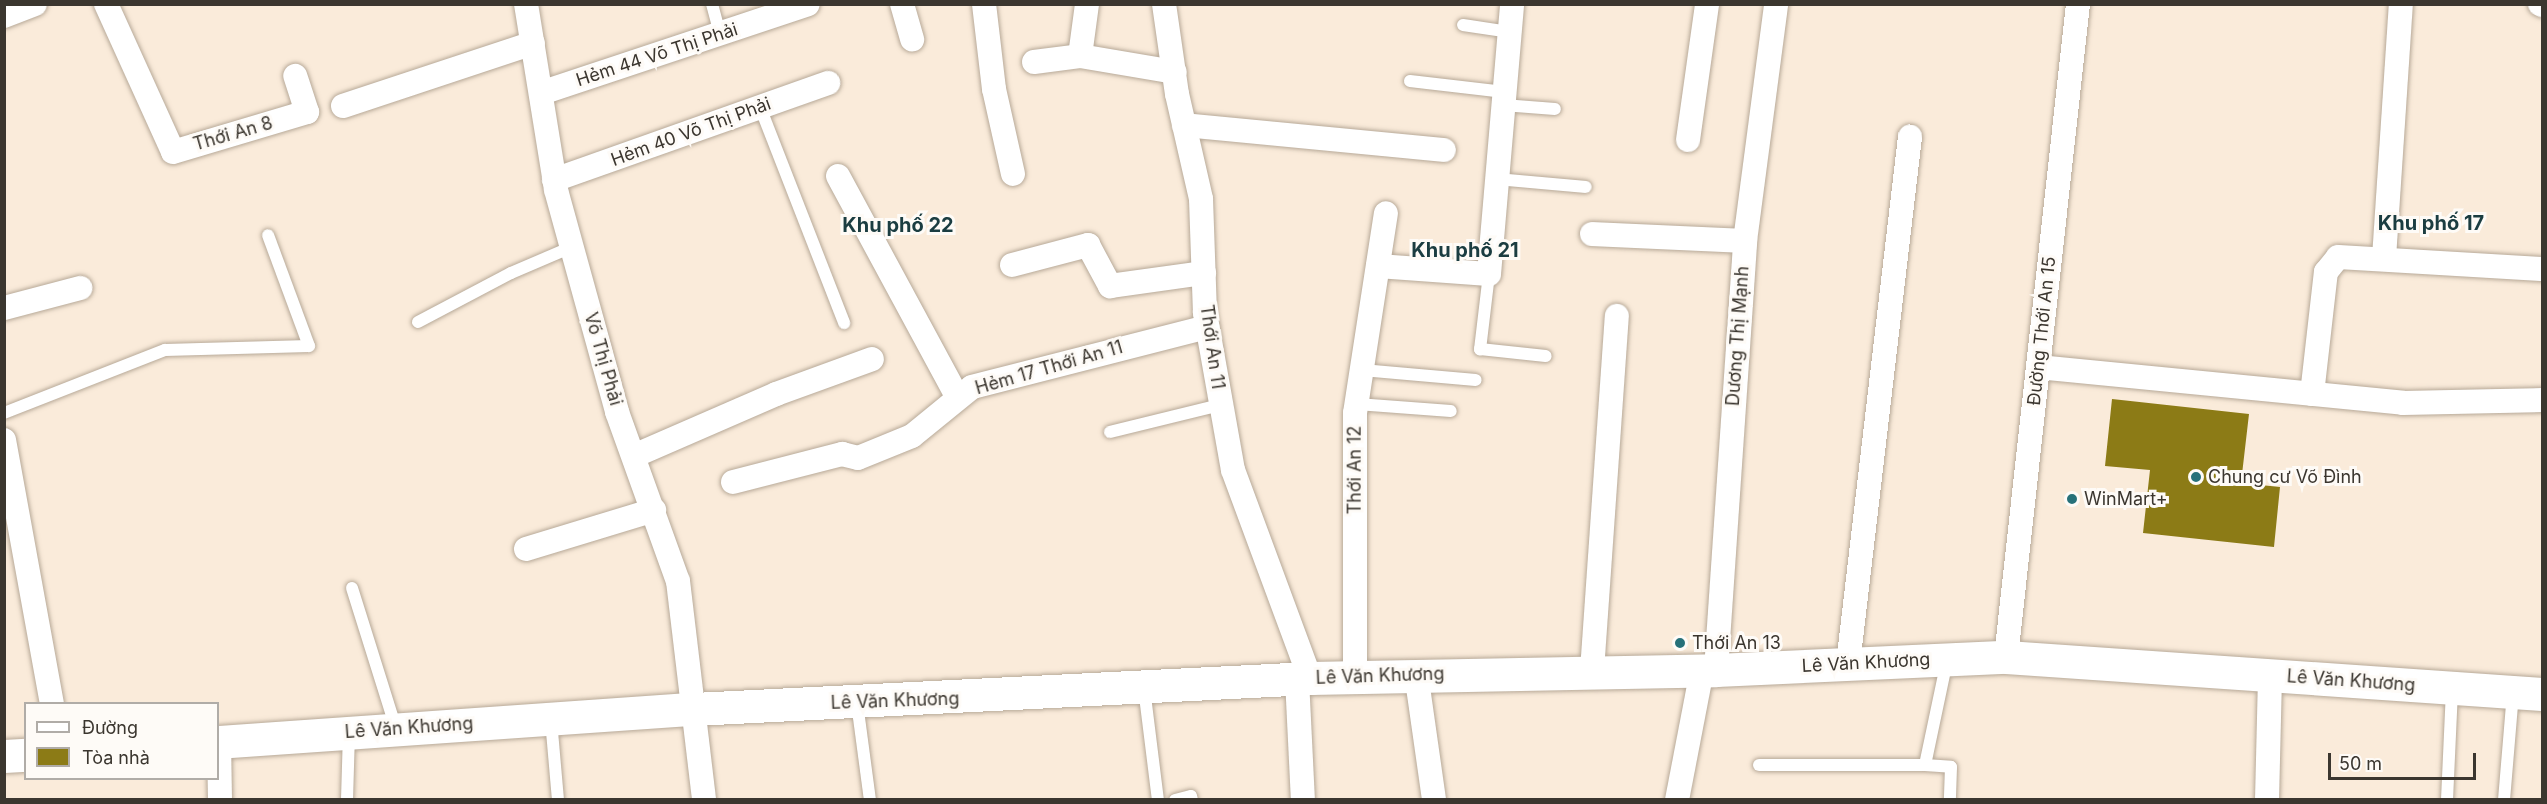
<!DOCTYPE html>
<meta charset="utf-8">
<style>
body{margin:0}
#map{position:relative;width:2547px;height:804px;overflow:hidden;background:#faebda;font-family:Inter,sans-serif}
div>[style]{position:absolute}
.building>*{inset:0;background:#8c7b16}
.roads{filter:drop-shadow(0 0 2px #b7a998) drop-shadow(0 0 2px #b7a998)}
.lane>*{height:12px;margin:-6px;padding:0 6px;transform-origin:6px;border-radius:6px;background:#fff}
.street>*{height:24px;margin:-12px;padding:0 12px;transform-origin:12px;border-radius:12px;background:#fff}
.secondary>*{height:33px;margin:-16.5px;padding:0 16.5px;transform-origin:16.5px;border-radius:16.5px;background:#fff}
.dots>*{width:16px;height:16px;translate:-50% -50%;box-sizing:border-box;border:3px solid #fefbf7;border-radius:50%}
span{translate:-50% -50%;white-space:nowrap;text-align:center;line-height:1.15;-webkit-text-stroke:6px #fefbf7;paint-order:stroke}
.street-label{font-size:18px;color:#3b362f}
.poi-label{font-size:18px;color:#3b362f}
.left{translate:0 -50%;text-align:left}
.neighbourhood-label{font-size:20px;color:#1b3d41;font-weight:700}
.frame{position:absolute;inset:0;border:6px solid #3b362f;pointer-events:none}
.legend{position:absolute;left:24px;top:702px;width:195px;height:78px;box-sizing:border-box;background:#fefbf7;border:2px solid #b0aca7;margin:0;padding:8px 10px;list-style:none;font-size:18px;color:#3b362f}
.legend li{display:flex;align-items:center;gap:12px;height:30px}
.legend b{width:30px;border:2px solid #b0aca7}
.scale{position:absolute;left:2328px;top:753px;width:148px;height:27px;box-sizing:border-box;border:3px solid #3b362f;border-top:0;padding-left:8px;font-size:18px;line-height:21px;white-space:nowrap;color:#3b362f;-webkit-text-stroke:4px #fefbf7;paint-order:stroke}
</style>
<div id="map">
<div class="building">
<div style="clip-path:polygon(2112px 399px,2249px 414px,2241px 483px,2280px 487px,2274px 547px,2143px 533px,2150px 470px,2105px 466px)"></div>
</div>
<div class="roads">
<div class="lane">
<div style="left:712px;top:4px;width:31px;rotate:75deg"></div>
<div style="left:1463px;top:25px;width:48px;rotate:8.5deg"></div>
<div style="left:1410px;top:81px;width:95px;rotate:6.7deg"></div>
<div style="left:1503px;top:105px;width:52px;rotate:4.4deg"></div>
<div style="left:760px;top:107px;width:232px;rotate:68.7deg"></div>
<div style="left:1497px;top:179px;width:89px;rotate:5.1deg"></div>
<div style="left:1489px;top:274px;width:76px;rotate:96.8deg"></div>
<div style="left:1480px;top:349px;width:66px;rotate:6.1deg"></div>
<div style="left:418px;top:322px;width:105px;rotate:-27.8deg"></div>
<div style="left:511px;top:273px;width:66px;rotate:-23.1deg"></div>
<div style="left:1362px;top:370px;width:114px;rotate:5deg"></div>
<div style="left:1357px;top:404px;width:94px;rotate:4.3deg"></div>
<div style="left:4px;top:413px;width:173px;rotate:-21.4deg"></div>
<div style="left:165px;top:350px;width:144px;rotate:-1.6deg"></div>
<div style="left:309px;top:346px;width:118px;rotate:-110.3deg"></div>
<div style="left:1110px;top:432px;width:113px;rotate:-13.8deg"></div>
<div style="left:352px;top:588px;width:147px;rotate:72.6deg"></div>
<div style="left:1144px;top:688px;width:113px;rotate:82.9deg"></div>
<div style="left:857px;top:703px;width:98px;rotate:82.4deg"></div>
<div style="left:551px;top:720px;width:80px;rotate:85deg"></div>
<div style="left:1759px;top:765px;width:166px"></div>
<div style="left:1925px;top:765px;width:106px;rotate:-78.1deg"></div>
<div style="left:1925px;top:765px;width:26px;rotate:4deg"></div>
<div style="left:1951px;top:767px;width:33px;rotate:92deg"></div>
<div style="left:347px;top:800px;width:67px;rotate:-88.3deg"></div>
<div style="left:1175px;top:800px;width:16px;rotate:-14deg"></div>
<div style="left:1191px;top:796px;width:4px;rotate:76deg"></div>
<div style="left:2447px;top:800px;width:111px;rotate:-87.4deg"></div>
<div style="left:2504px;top:800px;width:107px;rotate:-85.2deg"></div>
</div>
<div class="street">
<div style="left:106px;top:4px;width:162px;rotate:65.6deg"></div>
<div style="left:173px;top:152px;width:140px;rotate:-16.6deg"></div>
<div style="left:307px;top:112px;width:38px;rotate:-108deg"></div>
<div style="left:526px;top:4px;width:188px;rotate:80.8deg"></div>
<div style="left:556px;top:190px;width:230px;rotate:74.6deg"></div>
<div style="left:617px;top:412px;width:180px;rotate:70.2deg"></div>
<div style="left:678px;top:581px;width:221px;rotate:83.2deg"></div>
<div style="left:902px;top:4px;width:37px;rotate:74deg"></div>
<div style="left:984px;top:4px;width:86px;rotate:83.3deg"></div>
<div style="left:994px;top:89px;width:87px;rotate:77.4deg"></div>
<div style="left:1164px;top:4px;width:91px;rotate:81.8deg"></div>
<div style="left:1177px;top:94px;width:108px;rotate:77.1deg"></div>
<div style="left:1201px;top:199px;width:114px;rotate:88deg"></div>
<div style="left:1205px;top:313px;width:159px;rotate:79.9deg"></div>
<div style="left:1233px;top:470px;width:222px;rotate:69.7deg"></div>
<div style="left:2540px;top:4px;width:2px;rotate:27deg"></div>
<div style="left:4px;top:16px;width:33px;rotate:-21deg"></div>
<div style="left:1080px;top:56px;width:52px;rotate:-82.3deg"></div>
<div style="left:1034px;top:62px;width:46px;rotate:-7.4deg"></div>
<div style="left:1080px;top:56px;width:96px;rotate:9.6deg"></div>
<div style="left:541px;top:93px;width:281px;rotate:-18.4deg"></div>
<div style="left:343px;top:106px;width:200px;rotate:-18.3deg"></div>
<div style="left:1184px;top:125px;width:261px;rotate:5.5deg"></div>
<div style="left:1688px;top:140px;width:137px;rotate:-82deg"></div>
<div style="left:838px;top:176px;width:252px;rotate:61.6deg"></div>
<div style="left:554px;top:180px;width:291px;rotate:-19.5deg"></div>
<div style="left:1592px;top:234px;width:153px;rotate:2.6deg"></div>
<div style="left:2384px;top:258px;width:255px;rotate:-86.2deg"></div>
<div style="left:1012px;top:265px;width:79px;rotate:-14.7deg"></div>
<div style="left:1088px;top:245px;width:47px;rotate:61.8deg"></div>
<div style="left:1110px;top:286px;width:95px;rotate:-7.9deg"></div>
<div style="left:1378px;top:266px;width:111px;rotate:4.1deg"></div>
<div style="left:1489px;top:274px;width:271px;rotate:-85.1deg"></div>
<div style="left:4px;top:308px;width:79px;rotate:-14.7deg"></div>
<div style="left:2038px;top:367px;width:367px;rotate:5.6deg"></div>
<div style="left:2403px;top:403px;width:139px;rotate:-1.2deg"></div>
<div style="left:2312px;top:394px;width:123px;rotate:-83.5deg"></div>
<div style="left:2326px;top:272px;width:19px;rotate:-51deg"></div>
<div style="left:2338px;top:257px;width:204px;rotate:3.4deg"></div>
<div style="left:4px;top:440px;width:268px;rotate:79.7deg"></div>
<div style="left:636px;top:455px;width:153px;rotate:-23.5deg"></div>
<div style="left:776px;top:394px;width:102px;rotate:-20deg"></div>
<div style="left:733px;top:482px;width:113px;rotate:-14.4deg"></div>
<div style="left:842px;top:454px;width:16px;rotate:14deg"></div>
<div style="left:858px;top:458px;width:58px;rotate:-22.2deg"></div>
<div style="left:912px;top:436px;width:77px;rotate:-39.2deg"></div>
<div style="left:972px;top:387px;width:243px;rotate:-14.3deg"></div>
<div style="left:526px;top:549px;width:134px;rotate:-16.9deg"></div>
<div style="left:2006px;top:657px;width:657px;rotate:-83.71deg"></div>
<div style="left:1848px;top:664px;width:531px;rotate:-83.29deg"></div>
<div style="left:1716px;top:670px;width:430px;rotate:-86.1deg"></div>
<div style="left:1745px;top:241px;width:239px;rotate:-82.5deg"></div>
<div style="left:1592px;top:671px;width:356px;rotate:-86deg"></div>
<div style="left:1416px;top:673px;width:128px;rotate:81.9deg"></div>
<div style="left:1355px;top:677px;width:264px;rotate:-90deg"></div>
<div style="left:1355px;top:413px;width:202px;rotate:-81.2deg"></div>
<div style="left:1297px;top:679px;width:121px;rotate:87.2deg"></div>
<div style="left:219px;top:742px;width:58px;rotate:89deg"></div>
<div style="left:1677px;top:800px;width:132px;rotate:-79.1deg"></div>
<div style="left:2267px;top:800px;width:125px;rotate:-88.6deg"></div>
</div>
<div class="secondary">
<div style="left:218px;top:742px;width:477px;rotate:-4deg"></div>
<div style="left:694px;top:709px;width:617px;rotate:-2.88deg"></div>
<div style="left:1310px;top:678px;width:406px;rotate:-1.1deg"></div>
<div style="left:1716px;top:670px;width:290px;rotate:-2.6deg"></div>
<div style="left:2006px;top:657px;width:537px;rotate:3.95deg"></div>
<div style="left:4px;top:756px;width:22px;rotate:-3deg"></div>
</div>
</div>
<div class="dots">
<div style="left:2196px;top:477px;background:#277179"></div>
<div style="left:2072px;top:499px;background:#277179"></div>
<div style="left:1680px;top:643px;background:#277179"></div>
</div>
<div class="street-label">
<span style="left:657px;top:55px;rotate:-18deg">Hẻm 44 Võ Thị Phải</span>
<span style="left:691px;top:132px;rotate:-20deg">Hẻm 40 Võ Thị Phải</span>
<span style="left:233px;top:134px;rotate:-16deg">Thới An 8</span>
<span style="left:2042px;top:331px;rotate:-84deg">Đường Thới An 15</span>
<span style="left:1738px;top:336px;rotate:-86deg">Dương Thị Mạnh</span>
<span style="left:1212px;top:347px;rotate:82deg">Thới An 11</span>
<span style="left:603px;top:359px;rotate:74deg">Võ Thị Phải</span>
<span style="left:1049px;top:368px;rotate:-16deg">Hẻm 17 Thới An 11</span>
<span style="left:1355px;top:470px;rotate:-90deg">Thới An 12</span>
<span style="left:1866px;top:663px;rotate:-3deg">Lê Văn Khương</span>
<span style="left:1380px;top:676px;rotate:-2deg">Lê Văn Khương</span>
<span style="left:2351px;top:681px;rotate:4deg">Lê Văn Khương</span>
<span style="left:895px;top:701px;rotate:-2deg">Lê Văn Khương</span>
<span style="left:409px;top:728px;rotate:-4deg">Lê Văn Khương</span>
</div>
<div class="poi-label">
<span class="left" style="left:2208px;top:477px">Chung cư Võ Đình</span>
<span class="left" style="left:2084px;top:499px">WinMart+</span>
<span class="left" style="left:1692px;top:643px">Thới An 13</span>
</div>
<div class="neighbourhood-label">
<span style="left:2431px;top:223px">Khu phố 17</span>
<span style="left:898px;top:225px">Khu phố 22</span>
<span style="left:1465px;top:250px">Khu phố 21</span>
</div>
<div class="frame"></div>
<ul class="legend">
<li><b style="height:8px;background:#fff"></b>Đường</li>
<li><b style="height:16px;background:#8c7b16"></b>Tòa nhà</li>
</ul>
<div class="scale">50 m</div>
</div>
